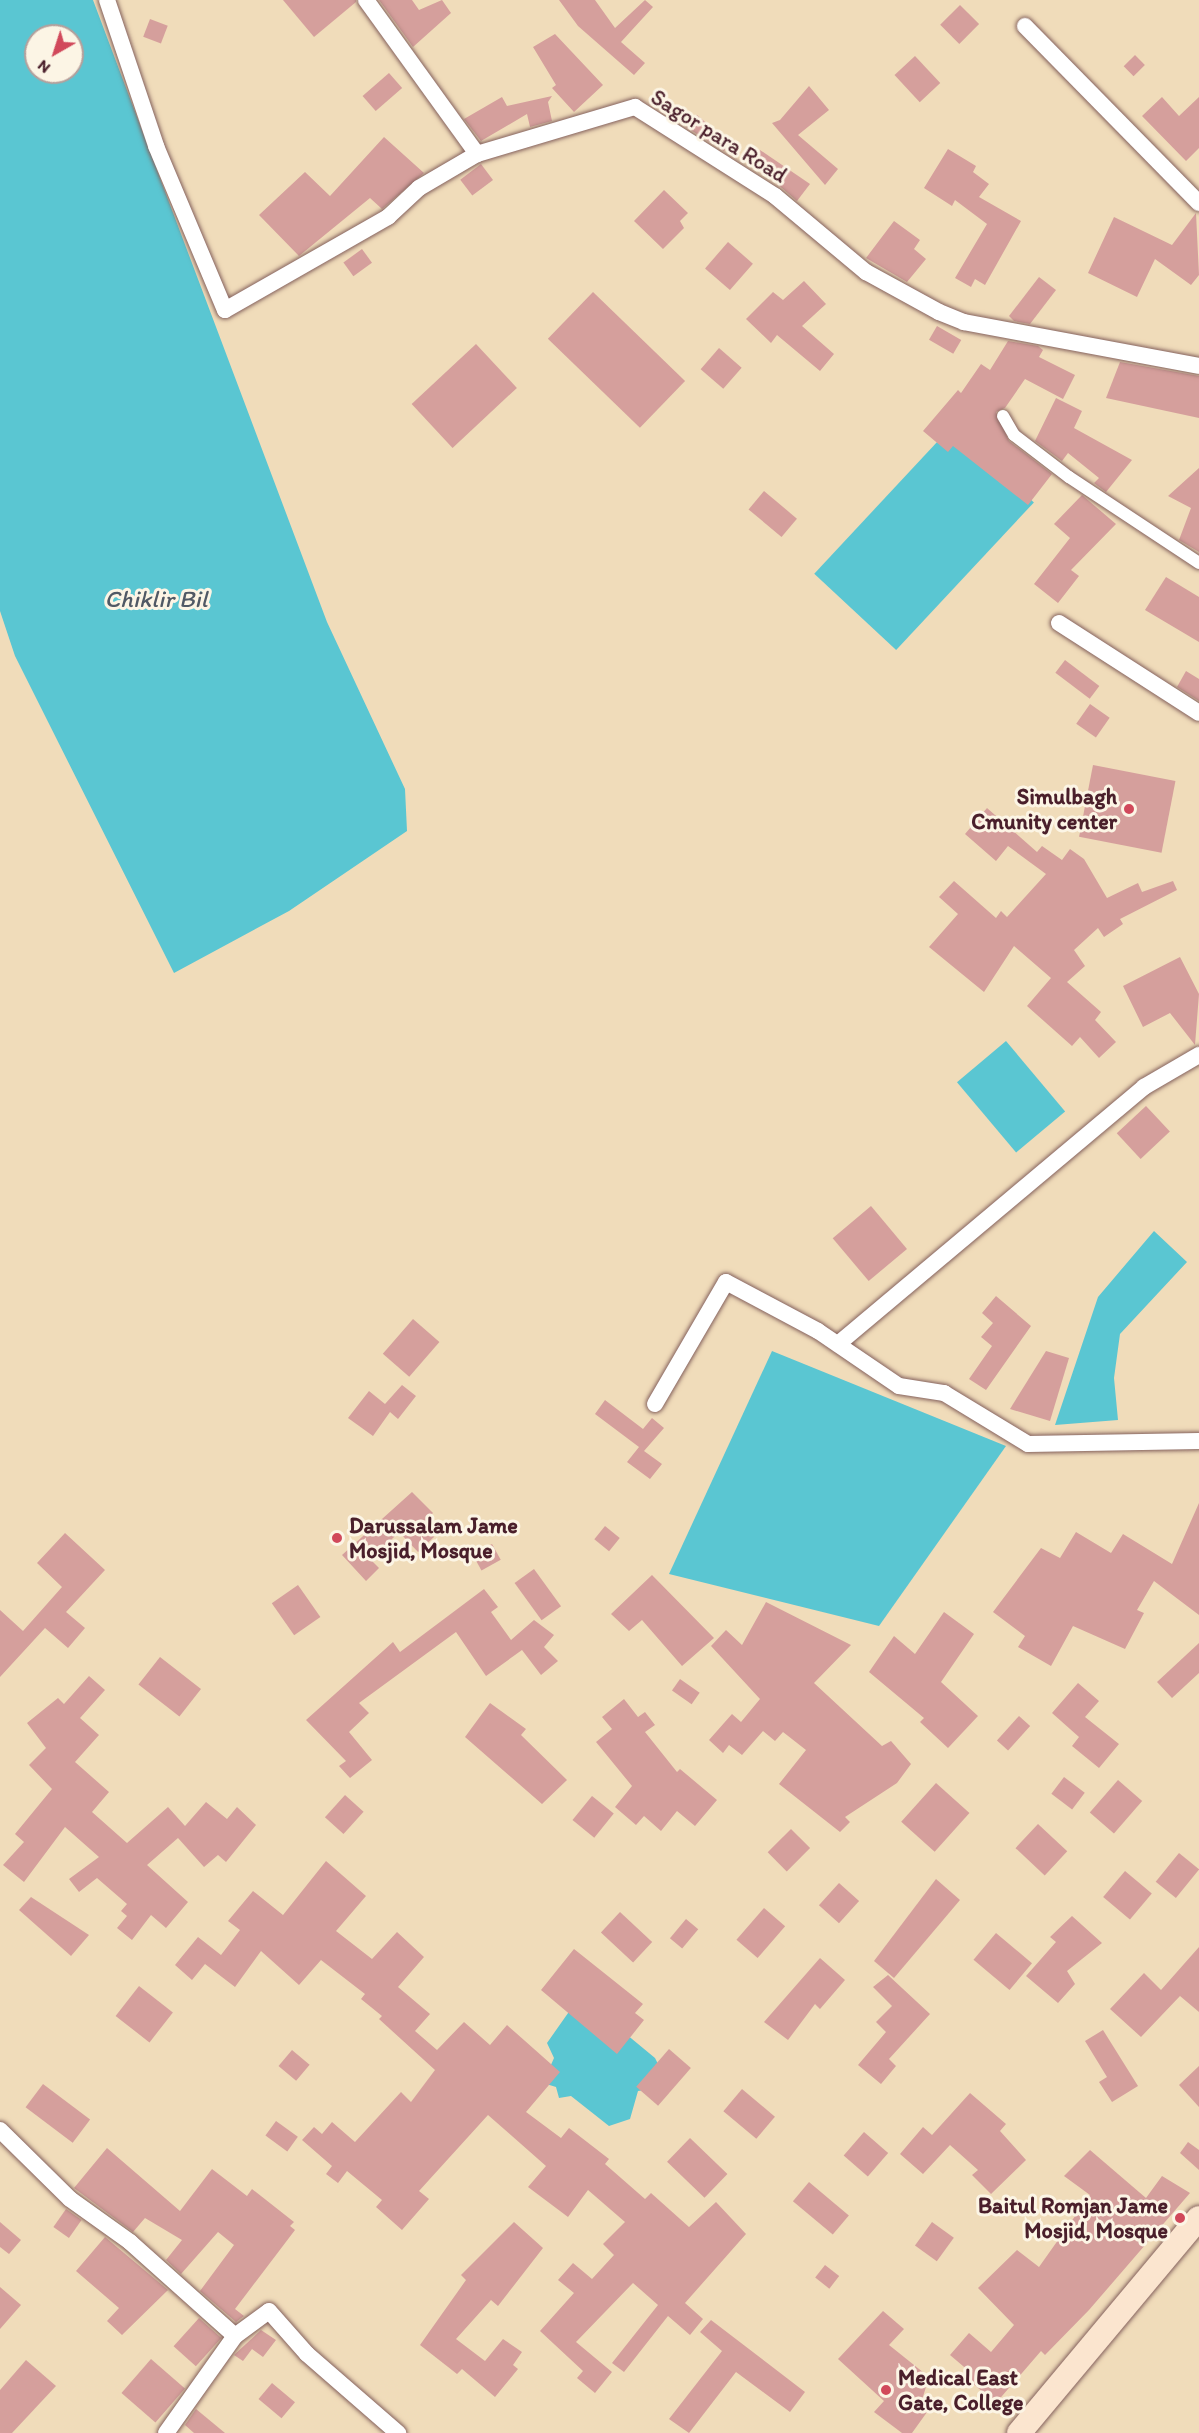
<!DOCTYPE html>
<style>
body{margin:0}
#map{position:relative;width:1199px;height:2433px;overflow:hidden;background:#f0dcba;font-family:Itim,sans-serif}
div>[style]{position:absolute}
.water>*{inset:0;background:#5ac6d2;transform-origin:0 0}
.building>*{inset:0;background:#d59f9c;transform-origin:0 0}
.roads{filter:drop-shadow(0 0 2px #84615d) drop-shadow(0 0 2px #84615d)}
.pedestrian>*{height:12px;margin:-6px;padding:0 6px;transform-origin:6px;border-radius:6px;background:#fff}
.minor>*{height:16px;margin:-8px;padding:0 8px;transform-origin:8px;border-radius:8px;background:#fff}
.secondary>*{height:24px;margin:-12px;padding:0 12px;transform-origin:12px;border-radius:12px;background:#fbe5cf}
.dots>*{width:16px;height:16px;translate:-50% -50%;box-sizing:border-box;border:3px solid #fcf5e5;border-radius:50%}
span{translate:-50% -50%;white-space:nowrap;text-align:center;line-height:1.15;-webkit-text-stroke:6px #fcf5e5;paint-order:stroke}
.street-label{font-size:22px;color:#4a1f2b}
.poi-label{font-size:22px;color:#4a1f2b;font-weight:700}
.right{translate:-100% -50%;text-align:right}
.left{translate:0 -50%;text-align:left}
.water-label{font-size:24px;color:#505965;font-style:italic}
.north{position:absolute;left:24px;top:24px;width:60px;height:60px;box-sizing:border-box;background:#fcf5e5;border:2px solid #b59f9b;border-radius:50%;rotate:219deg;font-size:16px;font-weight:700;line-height:24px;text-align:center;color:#4a1f2b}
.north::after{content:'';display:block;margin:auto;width:21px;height:27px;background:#d1495b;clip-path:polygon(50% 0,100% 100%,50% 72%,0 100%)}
</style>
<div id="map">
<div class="water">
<div style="clip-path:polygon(evenodd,0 0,93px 0,327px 622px,405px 789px,407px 831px,289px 911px,174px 973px,15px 656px,0 611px,0 0,36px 36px,72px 36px,72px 72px,36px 72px,36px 36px)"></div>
<div style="left:952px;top:426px;width:112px;height:202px;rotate:43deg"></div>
<div style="left:1006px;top:1041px;width:92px;height:64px;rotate:50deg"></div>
<div style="clip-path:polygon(1154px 1231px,1187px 1262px,1120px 1334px,1114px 1378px,1118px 1420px,1055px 1425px,1098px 1297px)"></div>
<div style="clip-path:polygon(772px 1351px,1006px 1446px,879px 1626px,669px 1574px)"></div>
<div style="clip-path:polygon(573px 2006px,626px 2034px,655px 2058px,659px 2066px,645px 2090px,638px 2091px,630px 2119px,609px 2126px,571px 2096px,559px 2098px,556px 2087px,543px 2083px,554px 2058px,547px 2043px)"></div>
</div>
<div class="building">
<div style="clip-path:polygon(283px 0,356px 0,356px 2px,314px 37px)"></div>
<div style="clip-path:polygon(379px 0,412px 0,419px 10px,442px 0,451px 13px,413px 47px)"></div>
<div style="clip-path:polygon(559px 0,595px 0,615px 28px,645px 0,653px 7px,621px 42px,645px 63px,634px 75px,578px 26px)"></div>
<div style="left:960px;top:5px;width:27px;height:28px;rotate:45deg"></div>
<div style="left:150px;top:19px;width:19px;height:19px;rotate:21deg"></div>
<div style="clip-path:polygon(555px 34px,603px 85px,574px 112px,552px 88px,556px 85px,533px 47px)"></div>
<div style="left:1135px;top:55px;width:14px;height:16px;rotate:45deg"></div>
<div style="left:915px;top:56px;width:37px;height:28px;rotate:47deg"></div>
<div style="left:389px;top:73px;width:20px;height:35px;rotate:49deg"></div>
<div style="clip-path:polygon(809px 86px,829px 110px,798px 135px,838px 169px,825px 185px,772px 123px,780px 120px)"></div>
<div style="clip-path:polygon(552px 96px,548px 102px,552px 121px,530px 127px,527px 114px,481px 141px,464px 119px,502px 97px,507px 106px)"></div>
<div style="clip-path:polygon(1162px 97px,1179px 116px,1199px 97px,1199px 148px,1186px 161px,1142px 116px)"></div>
<div style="clip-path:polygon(697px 115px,731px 144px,724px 151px,686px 127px)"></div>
<div style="clip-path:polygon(384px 137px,424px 173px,382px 209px,370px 198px,299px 256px,259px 215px,305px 172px,330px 196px)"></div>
<div style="clip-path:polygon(948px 149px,976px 166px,973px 172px,989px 184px,979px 197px,1021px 221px,985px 285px,975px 279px,971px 287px,955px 278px,987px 224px,955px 200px,952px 206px,924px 188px)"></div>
<div style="clip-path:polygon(760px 150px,810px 184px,797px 201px,752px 162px)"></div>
<div style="left:481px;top:164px;width:20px;height:26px;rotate:53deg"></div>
<div style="clip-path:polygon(664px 190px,688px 213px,680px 221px,684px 228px,663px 249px,634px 221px)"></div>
<div style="clip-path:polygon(1196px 213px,1199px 275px,1191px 285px,1155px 259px,1137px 297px,1088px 273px,1114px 217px,1172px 245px)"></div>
<div style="clip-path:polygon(894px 221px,920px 240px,914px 249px,926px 259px,907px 282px,866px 258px)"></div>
<div style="left:728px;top:242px;width:33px;height:35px;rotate:41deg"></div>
<div style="left:362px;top:249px;width:17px;height:23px;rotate:54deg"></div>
<div style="clip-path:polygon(1039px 277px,1056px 290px,1030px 324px,1014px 321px,1009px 316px)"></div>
<div style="clip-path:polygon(804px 281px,826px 304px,802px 326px,834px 354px,820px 371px,777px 335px,771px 343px,746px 319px,773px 292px,783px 300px)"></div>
<div style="left:593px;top:292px;width:128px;height:65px;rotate:44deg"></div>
<div style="left:937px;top:326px;width:28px;height:16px;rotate:30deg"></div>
<div style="clip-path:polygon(1008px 341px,1038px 346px,1043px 350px,1039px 357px,1075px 375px,1063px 399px,1025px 379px,1005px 408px,996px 412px,1009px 441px,1052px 474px,1028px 505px,953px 446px,948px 452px,923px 431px,958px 390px,961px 393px,981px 364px,990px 370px)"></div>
<div style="left:476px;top:344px;width:60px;height:88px;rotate:47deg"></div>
<div style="left:719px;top:348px;width:30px;height:28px;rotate:41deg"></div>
<div style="clip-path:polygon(1120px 362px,1199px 376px,1199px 418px,1106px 398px)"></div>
<div style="clip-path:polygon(1056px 398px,1082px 411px,1074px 428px,1132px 460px,1106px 492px,1094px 483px,1099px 478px,1068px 453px,1062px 461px,1035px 441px)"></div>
<div style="clip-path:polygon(1199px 468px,1199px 552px,1179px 540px,1191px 508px,1168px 496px)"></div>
<div style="left:764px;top:491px;width:43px;height:24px;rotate:40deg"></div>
<div style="clip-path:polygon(1082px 495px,1116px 524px,1071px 570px,1079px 576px,1058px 603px,1034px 584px,1070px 538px,1054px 524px)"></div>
<div style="clip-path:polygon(1166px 577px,1199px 597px,1199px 642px,1145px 610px)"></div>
<div style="left:1065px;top:660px;width:43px;height:16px;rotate:37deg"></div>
<div style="clip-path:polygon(1186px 671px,1199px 679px,1199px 701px,1177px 687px)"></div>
<div style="left:1090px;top:704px;width:24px;height:24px;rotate:35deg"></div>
<div style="left:1093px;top:765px;width:84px;height:73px;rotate:11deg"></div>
<div style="clip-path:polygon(987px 808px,1037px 852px,1042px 846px,1062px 860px,1070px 849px,1084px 859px,1107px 898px,1138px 883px,1142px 892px,1173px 881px,1177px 890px,1120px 919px,1123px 924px,1104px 937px,1098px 928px,1074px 950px,1085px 966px,1067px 982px,1101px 1012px,1095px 1020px,1116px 1042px,1099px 1058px,1080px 1037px,1072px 1046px,1027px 1006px,1051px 978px,1014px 946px,984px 992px,929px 947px,958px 914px,939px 897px,954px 881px,996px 918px,1001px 911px,1007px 917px,1046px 874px,1008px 846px,996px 861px,965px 834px)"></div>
<div style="clip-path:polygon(1180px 957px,1199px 994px,1195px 1045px,1170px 1013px,1143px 1027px,1123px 986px)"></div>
<div style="left:1146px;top:1106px;width:35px;height:40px;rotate:47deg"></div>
<div style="left:871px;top:1206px;width:56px;height:50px;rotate:50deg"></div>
<div style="clip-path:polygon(996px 1296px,1031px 1326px,986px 1390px,969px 1379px,992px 1346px,981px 1337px,993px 1323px,982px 1313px)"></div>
<div style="left:413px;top:1319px;width:35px;height:46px;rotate:41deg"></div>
<div style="clip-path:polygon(1046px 1351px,1069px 1358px,1050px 1421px,1010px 1409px)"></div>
<div style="clip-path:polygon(402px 1385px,416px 1396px,398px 1419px,390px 1412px,373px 1436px,348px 1418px,369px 1391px,385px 1404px)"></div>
<div style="clip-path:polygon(605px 1400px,643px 1429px,652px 1418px,664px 1428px,644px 1451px,662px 1464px,650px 1479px,627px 1462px,639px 1447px,595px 1414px)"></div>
<div style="clip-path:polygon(412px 1492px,433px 1513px,422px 1524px,434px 1537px,418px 1552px,399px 1532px,371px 1560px,379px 1568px,366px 1581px,342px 1555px)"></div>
<div style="clip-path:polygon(1199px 1503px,1199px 1615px,1154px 1581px,1137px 1610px,1144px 1613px,1125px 1649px,1073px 1626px,1051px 1666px,1018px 1647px,1025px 1636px,993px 1612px,1041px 1548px,1060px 1558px,1076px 1532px,1111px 1553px,1123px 1534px,1172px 1564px)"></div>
<div style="left:605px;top:1526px;width:19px;height:17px;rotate:39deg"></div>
<div style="clip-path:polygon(65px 1533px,105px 1570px,66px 1612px,85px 1628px,68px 1648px,45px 1628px,0 1677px,0 1610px,23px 1631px,62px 1587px,37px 1563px)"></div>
<div style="left:492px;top:1544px;width:18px;height:22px;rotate:61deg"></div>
<div style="left:534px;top:1569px;width:46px;height:24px;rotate:54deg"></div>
<div style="clip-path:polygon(652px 1575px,714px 1638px,682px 1666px,642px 1620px,629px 1631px,611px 1614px)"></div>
<div style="left:298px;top:1585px;width:39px;height:32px;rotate:55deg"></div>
<div style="clip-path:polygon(484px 1589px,498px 1607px,491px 1612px,511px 1640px,534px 1620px,554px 1635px,544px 1647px,558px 1661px,541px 1675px,522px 1650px,486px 1676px,456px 1632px,359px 1703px,369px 1713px,349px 1732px,372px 1760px,350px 1778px,339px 1766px,346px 1761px,306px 1720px,393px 1642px,400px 1652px)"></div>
<div style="clip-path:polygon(766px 1602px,851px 1645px,814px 1683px,882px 1746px,891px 1741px,911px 1764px,897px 1783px,845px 1817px,850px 1822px,840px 1832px,779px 1784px,806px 1750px,783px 1732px,775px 1741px,763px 1731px,742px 1755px,729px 1745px,723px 1753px,709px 1740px,732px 1714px,741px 1722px,760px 1699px,711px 1646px,726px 1630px,742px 1645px)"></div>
<div style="clip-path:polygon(944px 1612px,974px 1634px,941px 1682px,978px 1716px,948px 1748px,920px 1722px,924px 1718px,869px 1672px,894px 1636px,915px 1654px)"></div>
<div style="clip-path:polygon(1199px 1643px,1199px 1673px,1172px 1698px,1157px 1682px)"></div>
<div style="left:160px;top:1657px;width:52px;height:35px;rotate:38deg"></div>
<div style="clip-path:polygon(89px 1676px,105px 1690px,80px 1718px,99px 1735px,75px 1762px,109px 1792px,92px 1812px,127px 1843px,168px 1807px,185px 1826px,206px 1802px,227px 1819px,237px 1807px,256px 1825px,226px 1862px,218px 1855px,204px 1867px,178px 1838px,147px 1865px,188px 1902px,166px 1928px,151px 1915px,132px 1940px,117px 1928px,127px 1916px,121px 1911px,127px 1904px,97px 1878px,79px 1892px,69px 1879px,99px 1857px,65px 1827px,24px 1882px,3px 1865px,24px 1842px,15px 1834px,52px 1789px,29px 1765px,46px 1748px,27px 1723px,58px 1698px,64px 1704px)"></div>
<div style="left:680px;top:1679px;width:24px;height:14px;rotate:35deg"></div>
<div style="clip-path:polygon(1078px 1683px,1099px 1701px,1085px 1717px,1119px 1744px,1099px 1768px,1072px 1746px,1079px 1737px,1052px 1713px)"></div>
<div style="clip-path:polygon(624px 1699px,638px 1717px,645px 1712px,655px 1725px,645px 1732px,677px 1772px,680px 1769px,717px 1800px,695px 1826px,677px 1811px,661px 1831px,644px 1816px,636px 1825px,615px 1807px,632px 1786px,596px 1742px,612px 1729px,602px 1717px)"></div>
<div style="clip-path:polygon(490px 1703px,526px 1729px,521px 1735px,567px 1780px,542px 1804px,465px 1737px)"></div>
<div style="left:1019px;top:1716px;width:15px;height:33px;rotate:42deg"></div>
<div style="left:1064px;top:1777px;width:26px;height:21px;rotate:37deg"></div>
<div style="left:1118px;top:1780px;width:32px;height:43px;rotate:41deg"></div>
<div style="left:936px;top:1783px;width:45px;height:52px;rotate:42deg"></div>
<div style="left:345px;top:1795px;width:25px;height:30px;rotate:42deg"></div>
<div style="left:592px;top:1796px;width:28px;height:31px;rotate:39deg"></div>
<div style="left:1038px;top:1824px;width:40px;height:33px;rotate:43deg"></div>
<div style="left:791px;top:1829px;width:27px;height:33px;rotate:45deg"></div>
<div style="left:1179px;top:1853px;width:26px;height:37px;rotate:39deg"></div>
<div style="clip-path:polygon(326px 1861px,366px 1896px,336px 1931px,372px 1959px,397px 1932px,424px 1957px,398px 1987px,430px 2014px,415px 2031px,437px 2050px,464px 2022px,490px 2045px,507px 2025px,560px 2072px,526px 2112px,561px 2138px,569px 2128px,609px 2159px,605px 2164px,645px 2199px,651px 2193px,689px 2227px,716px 2202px,746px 2234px,685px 2303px,703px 2319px,690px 2335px,668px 2316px,624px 2372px,612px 2363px,658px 2305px,633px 2283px,576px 2342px,612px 2372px,595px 2393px,577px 2378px,583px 2371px,540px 2331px,574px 2293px,558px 2280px,573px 2263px,592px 2279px,614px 2255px,603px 2244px,625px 2222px,588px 2190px,568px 2217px,528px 2187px,546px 2166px,488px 2115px,419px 2191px,429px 2199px,402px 2230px,376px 2207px,382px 2200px,347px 2171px,338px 2183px,326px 2174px,332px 2166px,302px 2140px,314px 2127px,322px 2134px,332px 2122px,355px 2142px,401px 2092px,411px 2102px,435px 2070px,379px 2019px,382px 2016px,361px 1999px,365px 1994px,321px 1960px,299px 1985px,261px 1951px,235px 1987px,205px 1964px,192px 1980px,175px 1965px,198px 1937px,221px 1955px,240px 1930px,228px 1921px,253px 1891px,283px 1915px)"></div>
<div style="left:1125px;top:1871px;width:35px;height:34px;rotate:40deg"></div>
<div style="clip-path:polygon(936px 1879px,960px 1900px,894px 1978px,874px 1961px)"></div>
<div style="left:839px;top:1883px;width:27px;height:30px;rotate:42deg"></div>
<div style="clip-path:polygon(31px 1897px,89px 1935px,71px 1956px,19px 1910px)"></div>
<div style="left:764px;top:1908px;width:28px;height:42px;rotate:41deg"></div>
<div style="left:620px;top:1912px;width:44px;height:28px;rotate:43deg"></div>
<div style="clip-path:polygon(1072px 1916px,1102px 1943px,1067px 1971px,1075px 1984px,1058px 2003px,1026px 1976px,1056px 1942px,1050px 1937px)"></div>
<div style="left:686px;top:1919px;width:16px;height:25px;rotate:40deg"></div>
<div style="left:996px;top:1933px;width:47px;height:35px;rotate:40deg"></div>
<div style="clip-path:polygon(1199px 1947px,1199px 2012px,1180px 1996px,1141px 2037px,1110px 2009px,1144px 1973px,1161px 1990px)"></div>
<div style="clip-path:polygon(574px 1949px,643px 2004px,635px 2013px,644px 2020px,617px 2054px,541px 1990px)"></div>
<div style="clip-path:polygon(820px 1958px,845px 1980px,820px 2009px,815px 2004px,788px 2040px,764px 2022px)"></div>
<div style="clip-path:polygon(888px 1975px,930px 2014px,889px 2059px,896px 2066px,881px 2084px,858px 2065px,886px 2032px,876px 2022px,892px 2006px,873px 1987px)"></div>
<div style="left:139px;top:1986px;width:43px;height:38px;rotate:38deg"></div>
<div style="clip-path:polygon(1103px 2030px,1138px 2086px,1112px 2102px,1099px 2082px,1107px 2077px,1085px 2041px)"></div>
<div style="left:669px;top:2049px;width:29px;height:50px;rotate:41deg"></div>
<div style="left:292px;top:2050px;width:23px;height:21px;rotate:40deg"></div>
<div style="clip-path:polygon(1199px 2066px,1199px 2107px,1179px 2085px)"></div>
<div style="left:43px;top:2084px;width:59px;height:29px;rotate:37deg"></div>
<div style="left:742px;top:2089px;width:43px;height:29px;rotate:40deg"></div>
<div style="clip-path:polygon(970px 2093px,1006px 2124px,1000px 2131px,1026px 2160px,991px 2194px,972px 2175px,978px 2170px,950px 2145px,923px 2174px,900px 2154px,923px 2127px,932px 2135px)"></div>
<div style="left:276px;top:2121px;width:27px;height:18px;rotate:36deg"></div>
<div style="left:864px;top:2132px;width:32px;height:31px;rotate:41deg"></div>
<div style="left:690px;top:2138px;width:52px;height:33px;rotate:44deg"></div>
<div style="clip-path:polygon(1188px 2142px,1199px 2150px,1199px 2170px,1180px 2153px)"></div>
<div style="clip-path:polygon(107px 2148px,180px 2211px,212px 2169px,247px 2196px,252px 2189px,294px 2222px,290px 2226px,295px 2230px,235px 2309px,244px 2316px,236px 2322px,200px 2291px,234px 2245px,218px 2232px,181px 2274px,166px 2260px,182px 2240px,145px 2218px,133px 2232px,74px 2188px)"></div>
<div style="clip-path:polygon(1090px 2150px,1146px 2198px,1162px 2176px,1190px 2193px,1089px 2310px,1045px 2355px,1041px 2351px,996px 2403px,965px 2377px,970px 2372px,950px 2355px,969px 2333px,991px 2352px,1014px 2325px,978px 2288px,1017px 2250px,1039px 2267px,1090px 2195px,1064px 2176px)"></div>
<div style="left:809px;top:2182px;width:52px;height:25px;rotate:40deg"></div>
<div style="left:66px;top:2209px;width:19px;height:22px;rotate:35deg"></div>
<div style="clip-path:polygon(0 2222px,21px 2240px,9px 2254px,0 2247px)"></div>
<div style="clip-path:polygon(514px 2222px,543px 2248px,498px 2306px,491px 2300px,456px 2339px,485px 2361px,503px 2339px,522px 2352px,513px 2365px,518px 2369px,495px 2397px,462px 2369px,457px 2374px,420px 2345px,466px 2280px,461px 2275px)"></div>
<div style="left:932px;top:2222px;width:27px;height:29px;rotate:36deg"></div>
<div style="clip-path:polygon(105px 2237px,168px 2290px,122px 2335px,107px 2321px,119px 2308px,76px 2271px)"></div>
<div style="left:825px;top:2265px;width:18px;height:16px;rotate:38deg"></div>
<div style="clip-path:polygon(0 2287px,21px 2305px,0 2329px)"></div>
<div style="clip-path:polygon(883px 2311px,904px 2329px,889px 2345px,929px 2377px,922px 2400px,930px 2408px,912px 2433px,902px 2433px,874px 2412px,884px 2401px,838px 2359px)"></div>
<div style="left:199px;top:2318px;width:30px;height:38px;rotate:42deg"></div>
<div style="clip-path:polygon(711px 2320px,805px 2392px,790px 2412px,736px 2372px,689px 2433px,669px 2419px,722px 2351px,700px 2332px)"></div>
<div style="clip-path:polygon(261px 2330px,276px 2340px,263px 2357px,252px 2349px,243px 2361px,234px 2355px)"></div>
<div style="left:151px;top:2359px;width:45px;height:45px;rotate:41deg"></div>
<div style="clip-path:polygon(26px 2360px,56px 2386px,12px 2433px,0 2433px,0 2390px)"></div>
<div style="left:272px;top:2383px;width:30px;height:21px;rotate:40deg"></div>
<div style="clip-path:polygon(196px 2409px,225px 2433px,194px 2433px,185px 2425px)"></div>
</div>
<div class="roads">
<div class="pedestrian">
<div style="left:1003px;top:416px;width:22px;rotate:60deg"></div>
<div style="left:1014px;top:435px;width:69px;rotate:37.4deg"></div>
<div style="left:1069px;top:477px;width:156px;rotate:33.5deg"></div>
</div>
<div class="minor">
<div style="left:107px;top:0;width:154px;rotate:71.4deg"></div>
<div style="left:156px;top:146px;width:178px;rotate:67.2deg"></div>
<div style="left:225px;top:310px;width:188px;rotate:-29.7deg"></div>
<div style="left:388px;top:217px;width:42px;rotate:-43.1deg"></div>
<div style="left:419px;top:188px;width:67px;rotate:-30.4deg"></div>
<div style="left:477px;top:154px;width:165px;rotate:-16.6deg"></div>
<div style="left:635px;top:107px;width:166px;rotate:32.4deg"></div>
<div style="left:775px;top:196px;width:119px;rotate:39.9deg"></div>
<div style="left:866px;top:272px;width:83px;rotate:28.7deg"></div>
<div style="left:939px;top:312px;width:27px;rotate:22deg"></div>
<div style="left:964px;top:322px;width:239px;rotate:10.6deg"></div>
<div style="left:366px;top:0;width:190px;rotate:54.2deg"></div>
<div style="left:1025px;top:26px;width:248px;rotate:45.5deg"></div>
<div style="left:1059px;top:623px;width:166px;rotate:32.7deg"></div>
<div style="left:838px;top:1344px;width:400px;rotate:-40deg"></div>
<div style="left:1144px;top:1087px;width:64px;rotate:-30.2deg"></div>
<div style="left:655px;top:1404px;width:141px;rotate:-59.8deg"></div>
<div style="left:726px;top:1282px;width:104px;rotate:28deg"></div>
<div style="left:818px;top:1331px;width:98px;rotate:34.2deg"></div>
<div style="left:899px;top:1386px;width:46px;rotate:8.8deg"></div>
<div style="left:944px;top:1393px;width:98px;rotate:31.3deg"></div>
<div style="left:1028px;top:1444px;width:171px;rotate:-1deg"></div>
<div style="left:0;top:2130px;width:98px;rotate:44.6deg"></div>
<div style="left:70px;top:2199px;width:74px;rotate:35.6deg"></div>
<div style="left:130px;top:2242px;width:141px;rotate:41.8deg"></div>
<div style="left:166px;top:2433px;width:119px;rotate:-54.6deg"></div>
<div style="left:235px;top:2336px;width:42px;rotate:-36.3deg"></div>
<div style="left:269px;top:2311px;width:57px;rotate:48.5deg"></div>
<div style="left:307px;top:2354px;width:121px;rotate:41deg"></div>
</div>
<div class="secondary">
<div style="left:1019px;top:2433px;width:280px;rotate:-50.1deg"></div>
</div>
</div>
<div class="dots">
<div style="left:1129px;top:809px;background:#d1495b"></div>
<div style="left:337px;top:1538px;background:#d1495b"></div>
<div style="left:1180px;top:2218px;background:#d1495b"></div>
<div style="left:886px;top:2390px;background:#d1495b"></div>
</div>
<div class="street-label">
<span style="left:719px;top:136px;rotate:32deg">Sagor para Road</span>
</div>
<div class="poi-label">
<span class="right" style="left:1117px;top:809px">Simulbagh<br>Cmunity center</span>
<span class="left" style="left:349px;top:1538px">Darussalam Jame<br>Mosjid, Mosque</span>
<span class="right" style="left:1168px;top:2218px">Baitul Romjan Jame<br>Mosjid, Mosque</span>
<span class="left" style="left:898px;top:2390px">Medical East<br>Gate, College</span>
</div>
<div class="water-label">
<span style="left:156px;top:599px">Chiklir Bil</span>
</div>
<div class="north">N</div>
</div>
